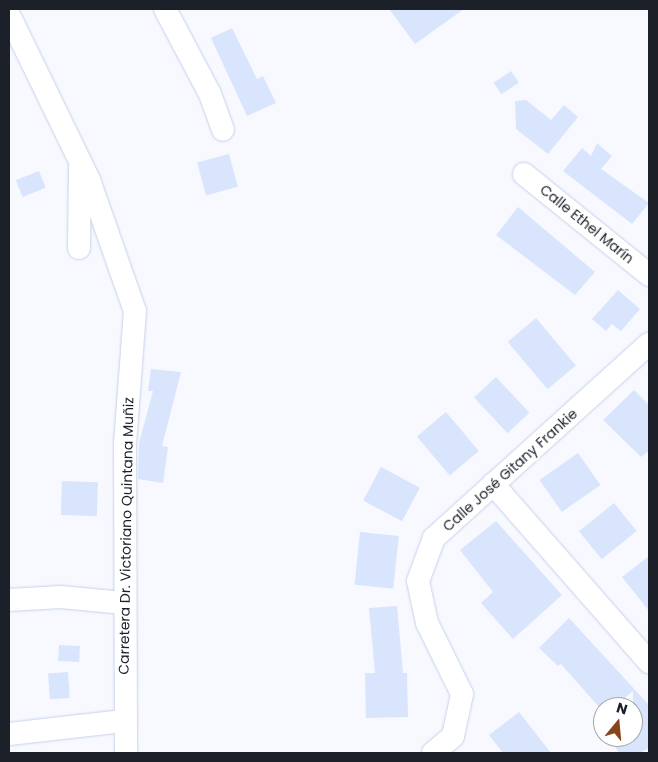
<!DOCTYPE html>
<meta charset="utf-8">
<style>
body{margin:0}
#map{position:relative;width:658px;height:762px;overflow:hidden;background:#f7f9ff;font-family:Poppins,sans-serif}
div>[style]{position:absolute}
.building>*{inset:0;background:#d9e5fd;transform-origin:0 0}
.roads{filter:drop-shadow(0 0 1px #c6d1ea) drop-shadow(0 0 1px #c6d1ea)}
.minor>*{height:22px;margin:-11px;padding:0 11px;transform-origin:11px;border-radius:11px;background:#fff}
span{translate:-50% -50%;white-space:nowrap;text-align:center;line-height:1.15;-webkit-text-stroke:4px #fff;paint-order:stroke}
.street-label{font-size:14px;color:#1c2029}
.frame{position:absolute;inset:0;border:10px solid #1c2029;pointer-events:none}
.north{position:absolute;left:593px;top:697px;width:50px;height:50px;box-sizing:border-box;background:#fff;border:1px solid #a4a6a9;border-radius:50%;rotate:17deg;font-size:14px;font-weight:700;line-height:20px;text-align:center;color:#1c2029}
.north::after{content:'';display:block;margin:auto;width:18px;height:22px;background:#884419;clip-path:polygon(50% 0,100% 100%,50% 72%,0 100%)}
</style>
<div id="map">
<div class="building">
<div style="clip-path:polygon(389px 9px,464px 9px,415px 44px)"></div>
<div style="clip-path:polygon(232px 28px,257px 79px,263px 76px,276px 103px,247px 116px,211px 38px)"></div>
<div style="left:511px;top:71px;width:14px;height:21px;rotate:56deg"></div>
<div style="clip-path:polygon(526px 100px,551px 120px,564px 105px,578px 117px,548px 154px,516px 129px,515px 101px)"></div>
<div style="clip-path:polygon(597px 143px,612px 156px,601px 169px,649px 203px,632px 224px,563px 171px,582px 148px,591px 156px)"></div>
<div style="left:229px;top:154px;width:34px;height:33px;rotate:75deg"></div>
<div style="left:39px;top:171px;width:18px;height:25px;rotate:68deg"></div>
<div style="clip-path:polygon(518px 207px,595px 272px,575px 295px,496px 235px)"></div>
<div style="clip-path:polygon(618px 290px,640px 309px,621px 331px,612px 324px,606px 331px,592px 319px)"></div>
<div style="left:536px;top:318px;width:62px;height:37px;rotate:50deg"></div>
<div style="clip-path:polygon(151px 369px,181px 372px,162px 446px,168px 447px,163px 483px,138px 479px,139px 443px,153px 391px,148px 391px)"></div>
<div style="left:496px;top:377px;width:49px;height:30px;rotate:47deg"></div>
<div style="clip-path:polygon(634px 390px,649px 405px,649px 451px,641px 457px,603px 420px)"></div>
<div style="left:446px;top:412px;width:51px;height:38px;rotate:50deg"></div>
<div style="left:578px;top:453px;width:39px;height:47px;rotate:55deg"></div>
<div style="left:381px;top:467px;width:44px;height:38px;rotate:28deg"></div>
<div style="left:62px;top:481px;width:36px;height:34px;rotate:2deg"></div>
<div style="left:614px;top:503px;width:36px;height:45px;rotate:51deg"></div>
<div style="clip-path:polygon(496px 521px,562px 595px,513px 639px,481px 603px,493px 592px,460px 550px)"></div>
<div style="left:360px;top:532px;width:39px;height:53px;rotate:6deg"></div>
<div style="clip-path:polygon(649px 556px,649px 611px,622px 577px)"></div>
<div style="clip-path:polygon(397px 606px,403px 673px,407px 673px,408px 717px,366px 718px,365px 673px,375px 673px,369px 608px)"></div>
<div style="clip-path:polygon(569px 618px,649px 705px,649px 748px,640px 753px,619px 753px,609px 737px,633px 737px,633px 691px,614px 707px,599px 707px,561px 664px,558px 666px,539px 648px)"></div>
<div style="left:59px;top:645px;width:21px;height:16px;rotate:3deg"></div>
<div style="left:68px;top:672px;width:26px;height:20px;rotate:86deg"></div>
<div style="clip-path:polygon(519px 712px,551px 753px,503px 753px,489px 735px)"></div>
</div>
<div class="roads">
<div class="minor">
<div style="left:165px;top:9px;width:96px;rotate:62.1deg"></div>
<div style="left:210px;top:94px;width:38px;rotate:70deg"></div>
<div style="left:9px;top:15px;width:183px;rotate:64.1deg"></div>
<div style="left:89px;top:180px;width:139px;rotate:70.7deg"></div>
<div style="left:135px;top:311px;width:133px;rotate:94.3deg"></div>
<div style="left:125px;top:444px;width:309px;rotate:89.8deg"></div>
<div style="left:524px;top:174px;width:161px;rotate:38.9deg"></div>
<div style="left:79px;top:248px;width:80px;rotate:-89.3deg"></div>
<div style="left:493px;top:484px;width:237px;rotate:48.8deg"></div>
<div style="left:9px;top:600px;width:52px;rotate:-3.3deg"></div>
<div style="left:61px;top:597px;width:63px;rotate:5.4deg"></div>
<div style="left:9px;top:734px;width:115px;rotate:-6.5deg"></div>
<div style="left:433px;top:753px;width:26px;rotate:-40deg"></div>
<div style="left:453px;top:736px;width:43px;rotate:-77.9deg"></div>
<div style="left:462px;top:694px;width:79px;rotate:-116.2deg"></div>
<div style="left:427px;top:623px;width:43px;rotate:-102.1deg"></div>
<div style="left:418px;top:581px;width:46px;rotate:-69.6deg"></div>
<div style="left:434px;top:538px;width:290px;rotate:-42.1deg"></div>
</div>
</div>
<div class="street-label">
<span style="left:587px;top:224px;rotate:39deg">Calle Ethel Marín</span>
<span style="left:510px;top:470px;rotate:-42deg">Calle José Gitany Frankie</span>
<span style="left:126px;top:536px;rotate:-89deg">Carretera Dr. Victoriano Quintana Muñiz</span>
</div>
<div class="frame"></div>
<div class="north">N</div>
</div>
